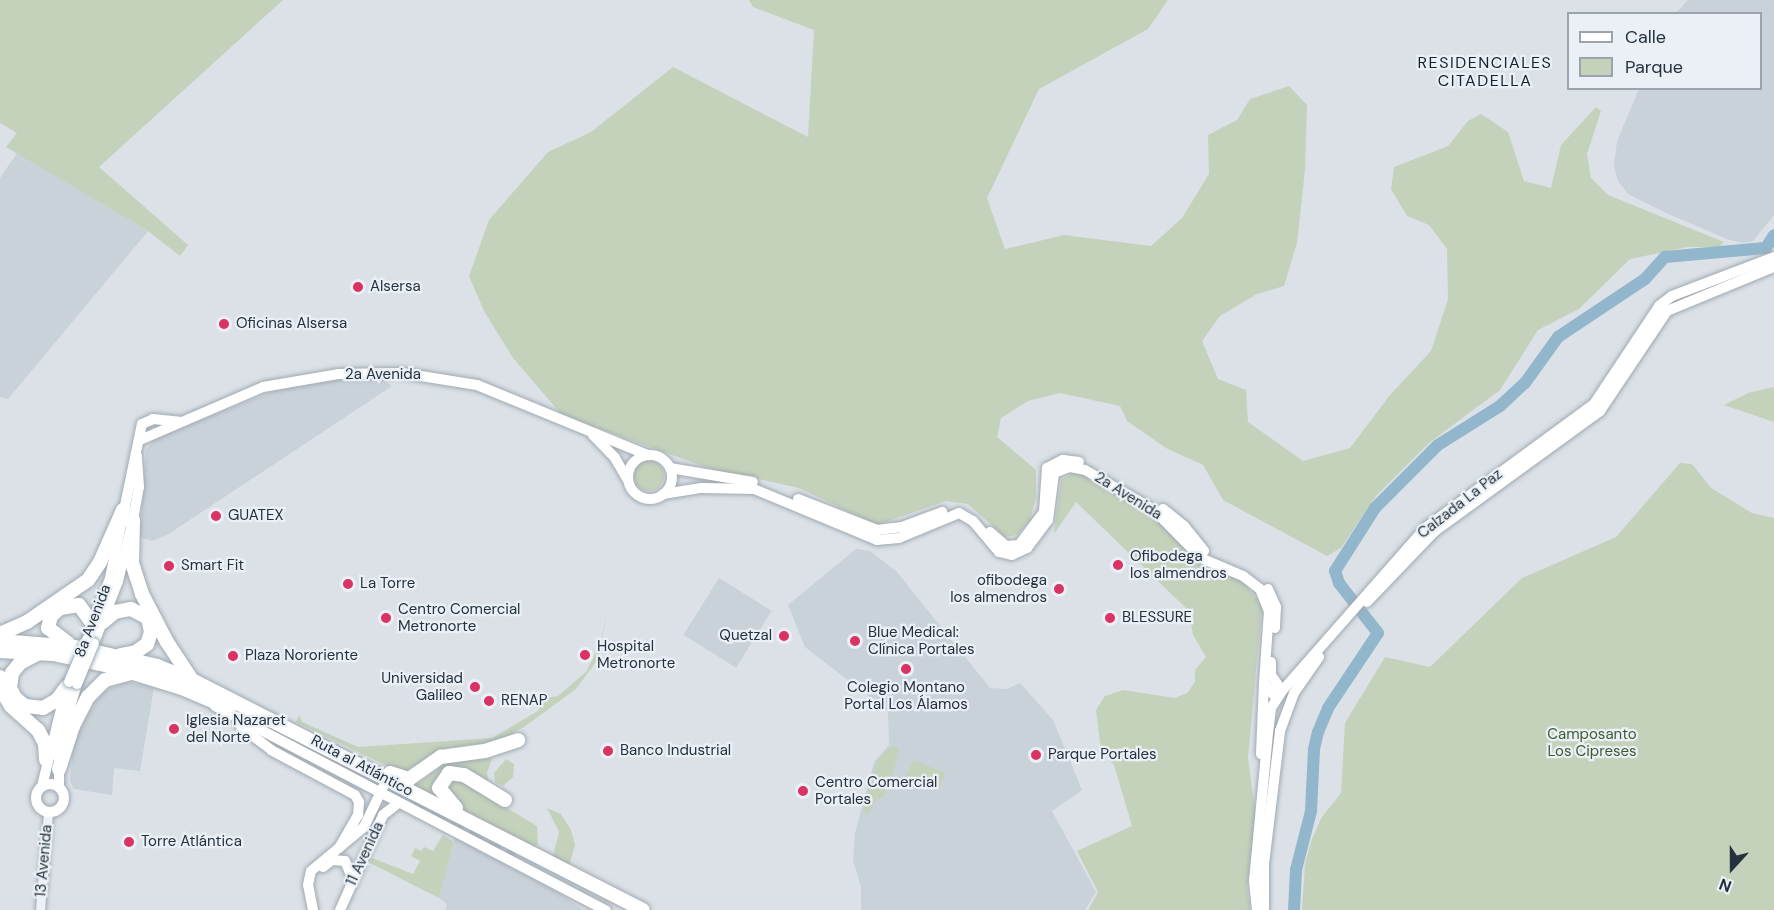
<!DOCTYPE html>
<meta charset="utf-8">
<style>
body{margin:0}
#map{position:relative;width:1774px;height:910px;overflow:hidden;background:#dbe1e7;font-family:"DM Sans",sans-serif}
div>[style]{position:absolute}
.built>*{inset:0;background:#c9d1d9;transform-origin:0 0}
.green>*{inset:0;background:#c4d2bb;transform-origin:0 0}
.round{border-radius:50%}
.river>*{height:12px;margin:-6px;padding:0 6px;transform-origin:6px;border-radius:6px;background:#92b6cb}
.highway-tunnel>*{height:14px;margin-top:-7px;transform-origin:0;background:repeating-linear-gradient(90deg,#b6bec5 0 14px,transparent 0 21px)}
.roads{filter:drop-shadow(0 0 2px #a0a9b1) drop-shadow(0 0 2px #a0a9b1)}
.minor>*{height:9px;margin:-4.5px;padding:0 4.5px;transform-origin:4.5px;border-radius:4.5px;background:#eef1f5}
.major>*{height:10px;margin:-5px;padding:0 5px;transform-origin:5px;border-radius:5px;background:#fff}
.major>.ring{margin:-5px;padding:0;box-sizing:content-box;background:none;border:10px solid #fff;border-radius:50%}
.highway>*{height:14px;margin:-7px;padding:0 7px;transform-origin:7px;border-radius:7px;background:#fff}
.bridges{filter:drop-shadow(0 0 2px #99a8b4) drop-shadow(0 0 2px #99a8b4)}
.major-bridge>*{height:10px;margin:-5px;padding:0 5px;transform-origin:5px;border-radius:5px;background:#fff}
.dots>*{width:16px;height:16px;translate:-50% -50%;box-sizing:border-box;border:3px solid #eaf0f5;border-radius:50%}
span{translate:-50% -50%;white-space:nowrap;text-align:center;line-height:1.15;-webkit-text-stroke:4.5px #eaf0f5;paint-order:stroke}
.poi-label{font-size:15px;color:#24313e}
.left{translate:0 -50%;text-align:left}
.right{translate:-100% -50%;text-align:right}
.street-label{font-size:15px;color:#24313e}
.park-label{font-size:15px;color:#3e5b30}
.neighbourhood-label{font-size:16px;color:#16222f;letter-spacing:1.5px}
.legend{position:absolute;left:1567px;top:12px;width:195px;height:78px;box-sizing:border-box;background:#eaf0f5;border:2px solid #9ba4ac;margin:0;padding:8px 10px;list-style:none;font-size:18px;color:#24313e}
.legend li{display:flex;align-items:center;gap:12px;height:30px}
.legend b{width:30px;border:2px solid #9ba4ac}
.north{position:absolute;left:1702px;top:838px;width:60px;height:60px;-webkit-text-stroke:4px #eaf0f5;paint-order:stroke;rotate:201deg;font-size:16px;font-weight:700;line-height:24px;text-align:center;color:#24313e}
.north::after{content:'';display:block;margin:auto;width:21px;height:27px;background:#24313e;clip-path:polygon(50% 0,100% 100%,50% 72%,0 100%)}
</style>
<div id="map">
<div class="built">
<div style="clip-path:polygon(1688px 0,1774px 0,1774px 215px,1753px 241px,1742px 243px,1727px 239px,1664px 212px,1628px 194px,1618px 181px,1614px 166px,1617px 141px,1639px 89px,1760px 88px,1760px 14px,1676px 13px)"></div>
<div style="clip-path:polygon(17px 153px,148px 231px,8px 399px,0 397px,0 178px)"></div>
<div style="clip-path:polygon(350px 378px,382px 379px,392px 386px,167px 535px,152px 541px,140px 537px,146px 450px,155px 438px,282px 388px)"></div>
<div style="clip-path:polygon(856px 549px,870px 551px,897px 572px,990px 688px,1007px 689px,1020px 683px,1053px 720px,1082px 790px,1052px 811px,1096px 892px,1085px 910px,861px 910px,861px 887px,853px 860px,855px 833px,874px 762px,889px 745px,888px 711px,805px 647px,788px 605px)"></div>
<div style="left:719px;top:578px;width:62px;height:67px;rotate:32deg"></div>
<div style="clip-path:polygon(126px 682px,154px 687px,140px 771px,114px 768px,112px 795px,74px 789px,70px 781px,73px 746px,82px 723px,103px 691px)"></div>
<div style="clip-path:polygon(455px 838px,561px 894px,583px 910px,445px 910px,447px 904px,439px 898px)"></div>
</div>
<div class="green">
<div style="clip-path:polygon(0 0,283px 0,99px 167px,188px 245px,180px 256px,148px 231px,6px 147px,17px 133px,0 123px)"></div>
<div style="clip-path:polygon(749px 0,1168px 0,1148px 29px,1039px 89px,987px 198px,1005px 249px,1064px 235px,1151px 246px,1182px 218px,1209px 174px,1208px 135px,1237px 120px,1250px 99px,1289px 86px,1307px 105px,1305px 170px,1297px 243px,1284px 286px,1257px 294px,1220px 316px,1202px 341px,1218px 379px,1246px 390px,1248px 422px,1303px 461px,1350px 448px,1390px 395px,1431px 351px,1448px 299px,1447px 249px,1429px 225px,1407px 216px,1391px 189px,1394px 167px,1448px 146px,1468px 121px,1481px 114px,1508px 132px,1524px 181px,1551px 188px,1561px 145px,1596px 107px,1601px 111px,1587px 154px,1591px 178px,1608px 195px,1724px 242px,1719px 247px,1688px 247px,1630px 259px,1579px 309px,1538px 330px,1500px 390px,1429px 443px,1376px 496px,1341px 548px,1327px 556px,1223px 500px,1203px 465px,1166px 448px,1127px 421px,1120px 406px,1060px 393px,1028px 401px,1001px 418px,997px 437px,1036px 470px,1036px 497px,1030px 520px,1017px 535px,1005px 537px,968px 504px,946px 501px,877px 525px,799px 488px,708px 468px,562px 415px,513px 358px,484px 311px,469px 276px,489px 220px,548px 152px,591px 132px,673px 67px,808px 137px,814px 30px,753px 7px)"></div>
<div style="clip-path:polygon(1774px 387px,1774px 422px,1724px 405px,1748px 393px)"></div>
<div class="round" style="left:634px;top:461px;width:30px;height:30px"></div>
<div style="clip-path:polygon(1680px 463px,1692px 464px,1711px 488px,1752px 513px,1774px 518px,1774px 910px,1302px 910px,1305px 864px,1312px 839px,1322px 817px,1341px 793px,1345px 723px,1385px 657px,1430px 667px,1522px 578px,1616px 537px)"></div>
<div style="clip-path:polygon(1075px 472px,1120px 491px,1175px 536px,1191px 555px,1208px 568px,1244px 582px,1262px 606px,1248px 758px,1256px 818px,1247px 888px,1250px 910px,1088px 910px,1098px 892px,1077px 851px,1132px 826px,1114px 765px,1101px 750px,1096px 710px,1105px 696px,1123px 690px,1175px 698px,1187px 693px,1195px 682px,1195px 670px,1206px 657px,1193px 635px,1189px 611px,1076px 502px,1054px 534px,1061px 480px)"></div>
<div style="clip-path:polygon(607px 613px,598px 659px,576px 689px,524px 727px,495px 742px,446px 748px,402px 773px,296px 722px,299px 715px,302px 722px,358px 747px,492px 738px,538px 711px,545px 698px,558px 696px,586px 672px,600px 644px)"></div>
<div style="clip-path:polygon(891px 746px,899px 749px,895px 766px,884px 797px,875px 801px,868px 815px,863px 811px,872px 774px,878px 759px)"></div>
<div style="clip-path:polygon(492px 758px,487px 773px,489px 784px,445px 771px,435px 782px,437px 798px,414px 787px,446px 763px)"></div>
<div style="clip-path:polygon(506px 759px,514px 764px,513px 777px,503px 786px,495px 782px,494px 773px)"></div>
<div style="left:913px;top:760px;width:35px;height:17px;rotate:22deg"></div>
<div style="clip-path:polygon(455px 777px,537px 826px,538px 844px,532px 849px,474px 820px,461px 809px,444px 783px)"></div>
<div style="clip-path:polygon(547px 808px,561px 814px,571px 830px,575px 845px,568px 869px,552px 860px,559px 832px)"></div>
<div style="clip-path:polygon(443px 835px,454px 842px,439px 898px,370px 863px,372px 858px,413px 874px,420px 861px,411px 856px,415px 848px,421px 851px,424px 847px,433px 851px)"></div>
</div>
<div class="river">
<div style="left:1294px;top:910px;width:40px;rotate:-87.1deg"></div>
<div style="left:1296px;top:870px;width:61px;rotate:-75.7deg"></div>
<div style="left:1311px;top:811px;width:62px;rotate:-87.2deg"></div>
<div style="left:1314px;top:749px;width:17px;rotate:-77deg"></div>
<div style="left:1318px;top:732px;width:26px;rotate:-67deg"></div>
<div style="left:1328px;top:708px;width:90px;rotate:-56.3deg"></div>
<div style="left:1378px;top:633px;width:63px;rotate:-128deg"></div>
<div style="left:1339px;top:583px;width:13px;rotate:-108deg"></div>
<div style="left:1335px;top:571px;width:75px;rotate:-57.6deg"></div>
<div style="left:1375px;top:508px;width:89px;rotate:-45deg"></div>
<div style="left:1438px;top:445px;width:73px;rotate:-32.2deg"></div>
<div style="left:1500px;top:406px;width:34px;rotate:-43deg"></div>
<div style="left:1525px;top:383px;width:57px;rotate:-54.3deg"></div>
<div style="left:1558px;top:337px;width:105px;rotate:-33.7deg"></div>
<div style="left:1645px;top:279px;width:30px;rotate:-48deg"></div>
<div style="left:1665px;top:257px;width:101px;rotate:-5.1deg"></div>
<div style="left:1766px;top:248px;width:15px;rotate:-58deg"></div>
</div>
<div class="highway-tunnel">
<div style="left:300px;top:744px;width:25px;rotate:29deg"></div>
<div style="left:413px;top:804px;width:114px;rotate:26.1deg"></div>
</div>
<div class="roads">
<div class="minor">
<div style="left:40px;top:910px;width:98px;rotate:-85.3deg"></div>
</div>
<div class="major">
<div style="left:593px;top:435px;width:32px;rotate:46deg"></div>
<div style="left:615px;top:458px;width:24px;rotate:60deg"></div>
<div style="left:140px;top:440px;width:134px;rotate:-23.3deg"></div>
<div style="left:263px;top:387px;width:76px;rotate:-9.8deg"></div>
<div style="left:338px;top:374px;width:64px;rotate:-0.9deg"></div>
<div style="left:402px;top:373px;width:76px;rotate:9.1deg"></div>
<div style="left:477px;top:385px;width:185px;rotate:22.3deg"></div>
<div class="ring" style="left:628px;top:455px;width:34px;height:34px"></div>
<div style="left:670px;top:468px;width:84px;rotate:9.6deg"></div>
<div style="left:663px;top:494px;width:39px;rotate:-9deg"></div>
<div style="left:702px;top:488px;width:52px;rotate:1.1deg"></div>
<div style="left:754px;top:489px;width:133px;rotate:22.5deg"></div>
<div style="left:877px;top:540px;width:22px;rotate:-5deg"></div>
<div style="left:899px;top:538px;width:65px;rotate:-22.6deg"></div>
<div style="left:959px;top:513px;width:16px;rotate:30deg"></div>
<div style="left:973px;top:521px;width:40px;rotate:50deg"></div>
<div style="left:999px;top:552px;width:13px;rotate:13deg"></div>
<div style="left:1012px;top:555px;width:17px;rotate:-25deg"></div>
<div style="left:1027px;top:548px;width:35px;rotate:-53deg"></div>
<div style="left:1048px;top:520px;width:47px;rotate:-82.7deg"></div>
<div style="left:1054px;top:473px;width:17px;rotate:-21deg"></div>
<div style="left:1070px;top:467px;width:15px;rotate:11deg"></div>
<div style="left:1085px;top:470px;width:80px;rotate:30.1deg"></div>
<div style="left:1154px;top:510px;width:67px;rotate:45.6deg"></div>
<div style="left:1201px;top:558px;width:46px;rotate:23.2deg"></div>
<div style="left:1243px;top:576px;width:21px;rotate:37deg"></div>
<div style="left:1260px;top:589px;width:24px;rotate:68deg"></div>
<div style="left:1269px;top:611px;width:72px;rotate:94deg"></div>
<div style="left:1264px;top:683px;width:19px;rotate:51deg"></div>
<div style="left:798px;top:499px;width:85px;rotate:21.4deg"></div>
<div style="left:877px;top:530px;width:25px;rotate:-7deg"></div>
<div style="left:902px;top:527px;width:43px;rotate:-20.6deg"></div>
<div style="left:1163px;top:509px;width:27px;rotate:39deg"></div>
<div style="left:1184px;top:526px;width:32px;rotate:51deg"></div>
<div style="left:990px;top:532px;width:21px;rotate:41deg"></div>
<div style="left:1006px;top:546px;width:13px;rotate:-4deg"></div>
<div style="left:1019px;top:545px;width:41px;rotate:-52.9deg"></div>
<div style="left:1044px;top:512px;width:44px;rotate:-86.1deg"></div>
<div style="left:1047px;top:468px;width:18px;rotate:-27deg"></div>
<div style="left:1063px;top:460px;width:16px;rotate:7deg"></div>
<div style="left:1268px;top:589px;width:20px;rotate:66deg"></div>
<div style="left:1276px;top:607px;width:21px;rotate:93deg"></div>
<div style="left:1367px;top:602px;width:98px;rotate:-46.2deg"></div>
<div style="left:1435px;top:531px;width:204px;rotate:-36deg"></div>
<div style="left:1600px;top:411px;width:120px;rotate:-56.2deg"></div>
<div style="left:1667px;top:311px;width:116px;rotate:-22.4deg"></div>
<div style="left:87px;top:640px;width:66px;rotate:-69.6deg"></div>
<div style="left:110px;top:578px;width:157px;rotate:-78.3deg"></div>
<div style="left:142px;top:424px;width:12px;rotate:-24deg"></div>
<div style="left:153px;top:419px;width:27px;rotate:6deg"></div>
<div style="left:94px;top:643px;width:66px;rotate:-68.8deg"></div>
<div style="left:118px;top:581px;width:63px;rotate:-76.2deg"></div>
<div style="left:133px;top:520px;width:34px;rotate:-80deg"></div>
<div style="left:139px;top:487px;width:32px;rotate:-94deg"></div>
<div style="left:1271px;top:662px;width:13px;rotate:90deg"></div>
<div style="left:1271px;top:675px;width:19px;rotate:55deg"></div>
<div style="left:215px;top:706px;width:441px;rotate:27.6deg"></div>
<div style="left:241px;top:727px;width:38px;rotate:37deg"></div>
<div style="left:271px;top:750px;width:95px;rotate:28.2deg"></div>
<div style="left:355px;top:795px;width:8px;rotate:60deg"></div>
<div style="left:359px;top:802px;width:13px;rotate:94deg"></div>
<div style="left:358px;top:815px;width:38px;rotate:120deg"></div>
<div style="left:1261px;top:754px;width:71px;rotate:-87.6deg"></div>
<div class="ring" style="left:36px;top:784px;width:18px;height:18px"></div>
<div style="left:42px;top:786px;width:96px;rotate:-76.1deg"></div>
<div style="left:59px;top:787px;width:45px;rotate:-90deg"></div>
<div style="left:59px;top:742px;width:61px;rotate:-72.8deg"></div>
<div style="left:323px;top:867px;width:11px;rotate:-38deg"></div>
<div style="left:332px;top:860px;width:13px;rotate:4deg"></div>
<div style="left:345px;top:861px;width:21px;rotate:67deg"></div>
<div style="left:313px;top:910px;width:25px;rotate:-101deg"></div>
<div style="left:308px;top:885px;width:14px;rotate:-78deg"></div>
<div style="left:311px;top:871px;width:69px;rotate:-39.7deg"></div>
<div style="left:364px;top:827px;width:53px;rotate:-64.4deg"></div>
<div style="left:340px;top:910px;width:104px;rotate:-65.6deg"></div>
<div style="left:383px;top:815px;width:18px;rotate:-38deg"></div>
<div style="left:1257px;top:910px;width:29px;rotate:-96deg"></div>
<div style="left:1254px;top:881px;width:149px;rotate:-84.6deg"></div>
<div style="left:1268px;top:733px;width:25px;rotate:-83deg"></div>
<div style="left:1271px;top:708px;width:20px;rotate:-57deg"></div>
<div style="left:1282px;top:691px;width:217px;rotate:-48.7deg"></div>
<div style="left:1425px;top:528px;width:210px;rotate:-36.3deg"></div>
<div style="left:1594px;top:404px;width:118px;rotate:-56.4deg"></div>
<div style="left:1659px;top:306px;width:16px;rotate:-38deg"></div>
<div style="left:1672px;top:296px;width:109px;rotate:-20.9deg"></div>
<div style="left:1264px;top:910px;width:46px;rotate:-90deg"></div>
<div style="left:1264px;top:864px;width:134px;rotate:-83.1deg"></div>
<div style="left:1280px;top:731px;width:40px;rotate:-69.8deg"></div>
<div style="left:1294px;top:693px;width:44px;rotate:-55.2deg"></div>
</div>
<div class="highway">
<div style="left:133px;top:520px;width:43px;rotate:91.3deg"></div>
<div style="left:132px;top:563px;width:33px;rotate:72deg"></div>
<div style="left:142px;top:594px;width:54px;rotate:62.5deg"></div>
<div style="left:167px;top:642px;width:45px;rotate:56.7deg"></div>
<div style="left:103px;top:622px;width:16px;rotate:-40deg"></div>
<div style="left:115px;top:612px;width:16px;rotate:-11deg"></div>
<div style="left:131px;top:609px;width:19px;rotate:28deg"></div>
<div style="left:148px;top:618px;width:14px;rotate:78deg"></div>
<div style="left:151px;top:632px;width:13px;rotate:108deg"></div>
<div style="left:147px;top:644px;width:14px;rotate:144deg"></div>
<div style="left:136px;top:652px;width:16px;rotate:169deg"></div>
<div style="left:0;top:634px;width:30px;rotate:-24deg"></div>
<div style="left:27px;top:622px;width:74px;rotate:-34.5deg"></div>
<div style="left:88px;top:580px;width:22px;rotate:-56deg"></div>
<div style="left:100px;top:562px;width:57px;rotate:-66.1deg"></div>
<div style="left:0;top:641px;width:75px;rotate:4.6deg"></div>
<div style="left:75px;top:647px;width:84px;rotate:13deg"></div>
<div style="left:157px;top:666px;width:38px;rotate:22deg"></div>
<div style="left:192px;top:680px;width:506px;rotate:27.02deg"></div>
<div style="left:68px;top:643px;width:25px;rotate:-143deg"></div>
<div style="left:48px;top:628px;width:12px;rotate:-76deg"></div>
<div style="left:51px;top:616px;width:12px;rotate:-42deg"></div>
<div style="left:60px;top:608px;width:19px;rotate:-9deg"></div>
<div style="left:79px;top:605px;width:24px;rotate:54deg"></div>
<div style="left:0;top:651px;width:53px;rotate:3.2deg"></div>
<div style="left:53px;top:654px;width:62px;rotate:12deg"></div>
<div style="left:114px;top:667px;width:71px;rotate:17.2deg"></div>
<div style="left:182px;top:688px;width:51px;rotate:23.1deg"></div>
<div style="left:37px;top:654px;width:19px;rotate:152deg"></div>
<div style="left:20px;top:663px;width:13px;rotate:129deg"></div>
<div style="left:12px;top:673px;width:15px;rotate:98deg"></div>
<div style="left:10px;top:688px;width:11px;rotate:63deg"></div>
<div style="left:15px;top:698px;width:13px;rotate:39deg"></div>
<div style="left:25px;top:706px;width:18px;rotate:6deg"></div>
<div style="left:43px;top:708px;width:16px;rotate:-30deg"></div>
<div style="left:57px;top:700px;width:17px;rotate:-54deg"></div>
<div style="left:0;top:677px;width:14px;rotate:82deg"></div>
<div style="left:2px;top:691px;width:17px;rotate:59deg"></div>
<div style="left:11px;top:706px;width:36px;rotate:42deg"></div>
<div style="left:38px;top:730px;width:16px;rotate:63deg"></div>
<div style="left:45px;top:744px;width:16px;rotate:86deg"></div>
<div style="left:59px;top:769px;width:45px;rotate:-72deg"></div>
<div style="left:73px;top:726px;width:33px;rotate:-63deg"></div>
<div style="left:88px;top:697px;width:24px;rotate:-45deg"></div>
<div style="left:105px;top:680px;width:28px;rotate:-15deg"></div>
<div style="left:390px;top:773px;width:20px;rotate:18deg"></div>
<div style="left:409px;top:779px;width:39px;rotate:-35deg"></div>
<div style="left:441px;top:757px;width:44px;rotate:-7.8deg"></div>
<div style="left:485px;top:751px;width:35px;rotate:-18deg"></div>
<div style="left:456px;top:808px;width:26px;rotate:-130deg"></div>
<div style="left:439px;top:788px;width:18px;rotate:-56deg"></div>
<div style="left:449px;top:773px;width:15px;rotate:8deg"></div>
<div style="left:464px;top:775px;width:48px;rotate:31.4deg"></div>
</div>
</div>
<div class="bridges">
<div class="major-bridge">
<div style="left:69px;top:682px;width:46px;rotate:-66.8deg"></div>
<div style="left:77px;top:684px;width:44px;rotate:-67.5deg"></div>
</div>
</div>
<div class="dots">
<div style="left:358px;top:287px;background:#da3263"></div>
<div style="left:224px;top:324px;background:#da3263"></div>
<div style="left:216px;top:516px;background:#da3263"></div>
<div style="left:1118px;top:565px;background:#da3263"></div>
<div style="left:169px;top:566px;background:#da3263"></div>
<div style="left:348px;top:584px;background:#da3263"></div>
<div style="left:1059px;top:589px;background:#da3263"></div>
<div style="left:386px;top:618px;background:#da3263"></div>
<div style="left:1110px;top:618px;background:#da3263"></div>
<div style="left:784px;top:636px;background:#da3263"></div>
<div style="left:855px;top:641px;background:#da3263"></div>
<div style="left:585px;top:655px;background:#da3263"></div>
<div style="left:233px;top:656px;background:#da3263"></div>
<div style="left:906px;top:669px;background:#da3263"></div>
<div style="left:475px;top:687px;background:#da3263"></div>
<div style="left:489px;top:701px;background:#da3263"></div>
<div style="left:174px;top:729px;background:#da3263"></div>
<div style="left:608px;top:751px;background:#da3263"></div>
<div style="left:1036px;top:755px;background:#da3263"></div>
<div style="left:803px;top:791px;background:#da3263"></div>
<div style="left:129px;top:842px;background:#da3263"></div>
</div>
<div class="poi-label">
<span class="left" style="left:370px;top:287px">Alsersa</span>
<span class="left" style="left:236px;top:324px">Oficinas Alsersa</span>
<span class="left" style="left:228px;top:516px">GUATEX</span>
<span class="left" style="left:1130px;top:565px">Ofibodega<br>los almendros</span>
<span class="left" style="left:181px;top:566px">Smart Fit</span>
<span class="right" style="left:1047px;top:589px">ofibodega<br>los almendros</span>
<span class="left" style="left:360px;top:584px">La Torre</span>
<span class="left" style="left:398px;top:618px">Centro Comercial<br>Metronorte</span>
<span class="left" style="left:1122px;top:618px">BLESSURE</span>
<span class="left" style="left:868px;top:641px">Blue Medical:<br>Clínica Portales</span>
<span class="right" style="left:772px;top:636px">Quetzal</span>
<span class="left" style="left:597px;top:655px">Hospital<br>Metronorte</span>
<span class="left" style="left:245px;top:656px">Plaza Nororiente</span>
<span class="right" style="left:463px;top:687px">Universidad<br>Galileo</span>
<span style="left:906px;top:696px">Colegio Montano<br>Portal Los Álamos</span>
<span class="left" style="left:501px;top:701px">RENAP</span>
<span class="left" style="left:186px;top:729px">Iglesia Nazaret<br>del Norte</span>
<span class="left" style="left:620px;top:751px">Banco Industrial</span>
<span class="left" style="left:1048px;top:755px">Parque Portales</span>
<span class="left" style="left:815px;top:791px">Centro Comercial<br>Portales</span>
<span class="left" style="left:141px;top:842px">Torre Atlántica</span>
</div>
<div class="street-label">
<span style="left:383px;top:375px">2a Avenida</span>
<span style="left:1128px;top:496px;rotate:32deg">2a Avenida</span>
<span style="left:1460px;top:504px;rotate:-38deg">Calzada La Paz</span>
<span style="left:93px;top:621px;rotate:-69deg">8a Avenida</span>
<span style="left:362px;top:766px;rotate:28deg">Ruta al Atlántico</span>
<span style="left:365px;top:854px;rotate:-65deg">11 Avenida</span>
<span style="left:44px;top:861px;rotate:-85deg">13 Avenida</span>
</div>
<div class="park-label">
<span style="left:1592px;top:743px">Camposanto<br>Los Cipreses</span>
</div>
<div class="neighbourhood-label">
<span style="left:1485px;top:72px">RESIDENCIALES<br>CITADELLA</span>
</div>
<ul class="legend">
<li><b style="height:8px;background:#fff"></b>Calle</li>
<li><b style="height:16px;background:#c4d2bb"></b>Parque</li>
</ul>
<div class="north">N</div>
</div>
